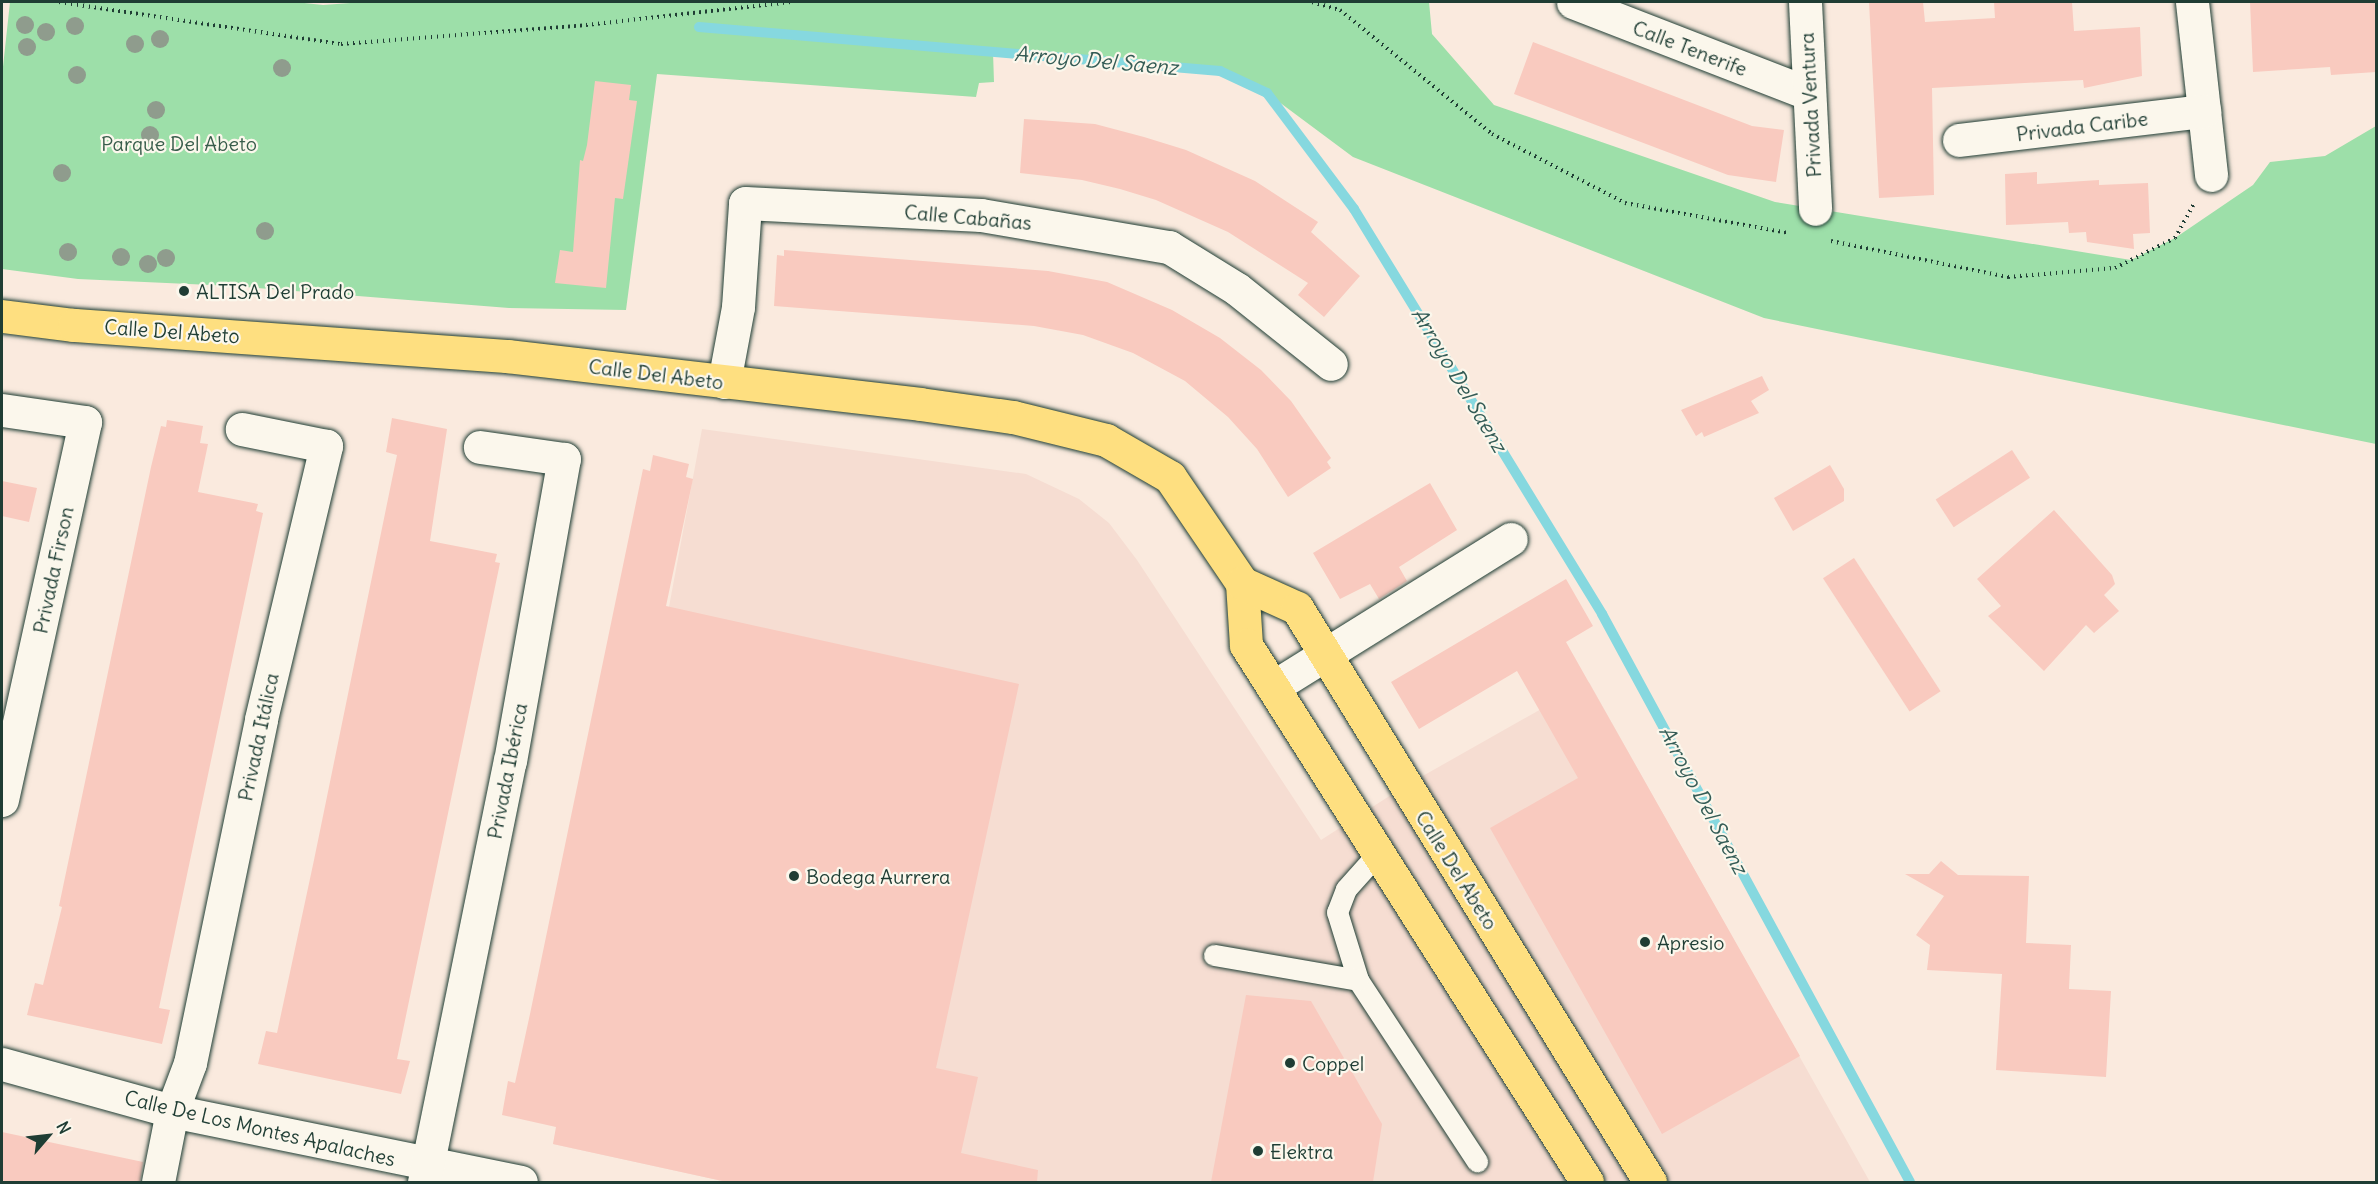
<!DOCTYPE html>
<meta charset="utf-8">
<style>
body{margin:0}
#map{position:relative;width:2378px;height:1184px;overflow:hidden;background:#faeade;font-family:Delius,sans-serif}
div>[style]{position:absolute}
.built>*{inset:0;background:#f6ddd2}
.green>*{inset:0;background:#9ddfa9}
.stream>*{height:10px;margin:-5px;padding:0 5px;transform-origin:5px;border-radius:5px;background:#86d8df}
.building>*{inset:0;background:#f9cabf;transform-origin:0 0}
.path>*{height:4px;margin-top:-2px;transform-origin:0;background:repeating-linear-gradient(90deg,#1f3d34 0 1.5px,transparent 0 6px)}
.roads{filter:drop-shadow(0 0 2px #1f3d34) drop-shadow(0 0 2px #1f3d34)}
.service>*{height:21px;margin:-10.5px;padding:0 10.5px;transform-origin:10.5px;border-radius:10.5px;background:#fbf7ec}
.minor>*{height:33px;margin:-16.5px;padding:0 16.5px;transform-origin:16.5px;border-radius:16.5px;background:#fbf7ec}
.primary>*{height:33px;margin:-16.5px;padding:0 16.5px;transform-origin:16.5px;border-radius:16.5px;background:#fedf80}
.trees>*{width:18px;height:18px;margin:-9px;border-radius:50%;background:#8f9c8d}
.dots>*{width:16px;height:16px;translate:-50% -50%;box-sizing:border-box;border:3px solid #fbf7ec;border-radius:50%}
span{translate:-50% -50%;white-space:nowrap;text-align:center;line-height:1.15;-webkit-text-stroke:4.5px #fbf7ec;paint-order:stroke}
.street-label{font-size:20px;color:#1f3d34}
.park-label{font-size:20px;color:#385d4b}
.poi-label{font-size:20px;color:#1f3d34}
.left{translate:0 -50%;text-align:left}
.water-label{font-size:21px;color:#345c56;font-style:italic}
.frame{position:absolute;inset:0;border:3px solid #1f3d34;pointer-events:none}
.north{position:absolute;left:18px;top:1106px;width:60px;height:60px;-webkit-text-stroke:4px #fbf7ec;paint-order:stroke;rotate:62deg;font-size:16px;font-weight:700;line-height:24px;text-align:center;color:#1f3d34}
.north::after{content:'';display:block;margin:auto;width:21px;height:27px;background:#1f3d34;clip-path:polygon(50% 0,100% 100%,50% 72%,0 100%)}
</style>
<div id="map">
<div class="built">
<div style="clip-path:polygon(702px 429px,1026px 474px,1079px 499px,1109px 523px,1137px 560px,1321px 840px,1405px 786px,1589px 682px,1870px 1182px,727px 1182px,553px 1144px,669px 607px)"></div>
</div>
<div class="green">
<div style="clip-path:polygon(10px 2px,295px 2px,323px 5px,364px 2px,1429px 2px,1432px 34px,1494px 105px,1775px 202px,2131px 260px,2175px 238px,2253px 185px,2270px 162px,2325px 156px,2376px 126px,2376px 444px,1764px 318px,1353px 157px,1267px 93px,1220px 71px,993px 52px,994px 82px,979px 83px,976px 97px,657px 74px,626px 310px,509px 308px,233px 286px,78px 279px,2px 269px,2px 76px)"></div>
</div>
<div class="stream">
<div style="left:699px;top:27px;width:523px;rotate:4.83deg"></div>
<div style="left:1220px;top:71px;width:52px;rotate:25.1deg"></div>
<div style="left:1267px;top:93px;width:145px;rotate:53.1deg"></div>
<div style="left:1354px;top:209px;width:475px;rotate:58.5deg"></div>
<div style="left:1602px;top:614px;width:646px;rotate:61.53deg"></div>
</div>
<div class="building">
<div style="clip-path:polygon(1869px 2px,1923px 2px,1925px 22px,1995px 18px,1994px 2px,2072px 2px,2074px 31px,2140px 27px,2142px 76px,2084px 88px,2083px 80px,1932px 88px,1934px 195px,1879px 198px)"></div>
<div style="clip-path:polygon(2250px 2px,2376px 2px,2376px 72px,2331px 75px,2330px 67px,2253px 72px)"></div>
<div style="clip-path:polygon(1533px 42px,1752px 126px,1784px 130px,1776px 182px,1728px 175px,1514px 94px)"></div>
<div style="clip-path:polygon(595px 81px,631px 85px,629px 100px,637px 101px,623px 199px,615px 198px,606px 288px,555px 283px,560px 250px,573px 252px,580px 160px,583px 161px,587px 145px)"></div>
<div style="clip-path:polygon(1024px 119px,1095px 124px,1144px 137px,1186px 150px,1255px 181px,1318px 222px,1311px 232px,1360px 276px,1324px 317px,1298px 295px,1308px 283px,1228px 232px,1156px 200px,1120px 189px,1082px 180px,1020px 173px)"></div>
<div style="clip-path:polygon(2037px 172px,2037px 184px,2099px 180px,2099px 185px,2148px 183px,2150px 233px,2133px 234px,2134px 249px,2087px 242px,2086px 232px,2069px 233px,2068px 222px,2006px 225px,2005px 174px)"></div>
<div style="clip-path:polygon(784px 250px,1048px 271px,1107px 282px,1172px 310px,1220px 338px,1261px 370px,1291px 401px,1331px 458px,1327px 462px,1331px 468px,1288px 497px,1257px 449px,1228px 417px,1185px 381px,1133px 353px,1083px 335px,1034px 326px,774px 306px,777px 255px,784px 256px)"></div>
<div style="clip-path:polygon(1762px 376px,1769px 390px,1751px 401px,1759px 413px,1704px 437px,1702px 432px,1696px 436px,1681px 410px)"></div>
<div style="clip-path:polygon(392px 418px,447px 429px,430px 541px,497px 554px,495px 562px,500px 563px,397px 1059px,410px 1061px,401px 1094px,258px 1064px,266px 1031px,277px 1033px,314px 860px,397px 455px,386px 452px)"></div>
<div style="clip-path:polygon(167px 420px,203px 426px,200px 443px,208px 444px,198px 492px,258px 504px,256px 511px,263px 513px,159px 1008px,170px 1010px,162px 1044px,27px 1015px,35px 983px,43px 985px,62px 907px,59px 906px,151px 467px,161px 426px,166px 427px)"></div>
<div style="left:2012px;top:450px;width:33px;height:91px;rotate:57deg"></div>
<div style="clip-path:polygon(653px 455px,689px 464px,686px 477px,693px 479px,666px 606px,1019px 684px,936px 1068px,978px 1077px,961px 1153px,1038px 1170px,1037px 1182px,727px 1182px,553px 1144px,556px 1127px,502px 1115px,508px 1081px,515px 1083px,530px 1014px,643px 469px,650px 471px)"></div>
<div style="clip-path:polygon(1830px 465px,1844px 489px,1844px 501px,1793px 531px,1774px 498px)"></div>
<div style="clip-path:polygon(2px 481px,37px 488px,29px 522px,2px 516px)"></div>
<div style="clip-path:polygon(1430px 483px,1457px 530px,1399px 567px,1407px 581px,1379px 599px,1370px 584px,1340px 599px,1313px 553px)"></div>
<div style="clip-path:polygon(2054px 510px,2112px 575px,2115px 584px,2104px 595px,2119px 611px,2094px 633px,2086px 625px,2044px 671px,1988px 616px,2001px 606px,1977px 579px)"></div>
<div style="left:1854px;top:558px;width:159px;height:37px;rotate:57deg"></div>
<div style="clip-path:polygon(1566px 579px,1593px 626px,1566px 642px,1800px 1056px,1662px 1134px,1490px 828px,1578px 778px,1517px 671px,1419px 729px,1391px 682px)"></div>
<div style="clip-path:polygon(1941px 861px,1958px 875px,2029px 876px,2026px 943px,2071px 945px,2069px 989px,2111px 991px,2106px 1077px,1996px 1070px,2002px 974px,1927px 970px,1930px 945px,1916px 935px,1944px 896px,1905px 874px,1929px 874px)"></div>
<div style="clip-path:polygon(1246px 995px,1311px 1001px,1382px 1124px,1373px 1182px,1211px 1182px)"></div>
<div style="clip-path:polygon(2px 1132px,143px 1162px,140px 1182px,2px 1182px)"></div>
</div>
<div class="path">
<div style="left:59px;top:2px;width:285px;rotate:8.5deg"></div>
<div style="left:341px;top:44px;width:246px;rotate:-4.4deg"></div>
<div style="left:586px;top:25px;width:206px;rotate:-6.4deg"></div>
<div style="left:1312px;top:2px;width:29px;rotate:16deg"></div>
<div style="left:1340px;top:10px;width:196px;rotate:39.2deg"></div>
<div style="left:1492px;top:134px;width:150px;rotate:27.4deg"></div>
<div style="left:1625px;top:203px;width:167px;rotate:10.4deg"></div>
<div style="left:1831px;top:241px;width:181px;rotate:11.5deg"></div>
<div style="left:2008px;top:277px;width:107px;rotate:-4.8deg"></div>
<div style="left:2115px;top:268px;width:67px;rotate:-26.6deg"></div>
<div style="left:2175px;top:238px;width:39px;rotate:-61deg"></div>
</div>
<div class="roads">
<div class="service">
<div style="left:1379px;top:852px;width:50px;rotate:131.7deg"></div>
<div style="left:1346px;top:889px;width:25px;rotate:111deg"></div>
<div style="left:1337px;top:912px;width:71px;rotate:72.8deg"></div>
<div style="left:1358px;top:980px;width:217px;rotate:56.7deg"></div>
<div style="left:1214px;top:955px;width:146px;rotate:9.8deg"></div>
</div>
<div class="minor">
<div style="left:1573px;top:2px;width:252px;rotate:21.2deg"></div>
<div style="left:1805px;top:2px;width:207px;rotate:87.2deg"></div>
<div style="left:2192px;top:2px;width:174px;rotate:83.7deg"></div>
<div style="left:1959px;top:140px;width:247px;rotate:-6.8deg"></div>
<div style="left:724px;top:382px;width:76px;rotate:-79.4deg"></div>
<div style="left:738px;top:307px;width:104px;rotate:-86.1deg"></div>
<div style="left:745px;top:203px;width:236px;rotate:2.9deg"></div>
<div style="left:981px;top:215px;width:191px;rotate:9.7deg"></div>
<div style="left:1169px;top:247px;width:80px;rotate:31.7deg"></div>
<div style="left:1237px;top:289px;width:120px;rotate:38.6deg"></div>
<div style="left:2px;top:410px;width:84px;rotate:8.2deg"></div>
<div style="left:85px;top:422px;width:387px;rotate:102.4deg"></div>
<div style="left:1273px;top:687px;width:280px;rotate:-31.9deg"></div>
<div style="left:2px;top:1064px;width:176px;rotate:15.5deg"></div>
<div style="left:172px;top:1111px;width:356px;rotate:11.5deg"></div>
<div style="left:158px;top:1182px;width:72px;rotate:-78.8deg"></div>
<div style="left:172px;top:1111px;width:51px;rotate:-69.4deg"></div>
<div style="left:190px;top:1063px;width:351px;rotate:-78.3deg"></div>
<div style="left:261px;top:719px;width:281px;rotate:-76.6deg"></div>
<div style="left:326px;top:446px;width:86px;rotate:-168.6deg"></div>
<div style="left:424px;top:1182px;width:430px;rotate:-78.5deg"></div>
<div style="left:510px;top:761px;width:307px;rotate:-79.9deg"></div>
<div style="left:564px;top:459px;width:85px;rotate:-171.9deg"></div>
</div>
<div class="primary">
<div style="left:2px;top:316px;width:73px;rotate:7.1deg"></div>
<div style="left:74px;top:325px;width:434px;rotate:4.1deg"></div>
<div style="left:507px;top:356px;width:416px;rotate:6.6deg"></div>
<div style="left:920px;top:404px;width:94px;rotate:8deg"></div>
<div style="left:1013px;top:417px;width:96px;rotate:13.9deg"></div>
<div style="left:1106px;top:440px;width:74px;rotate:30deg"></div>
<div style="left:1170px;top:477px;width:128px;rotate:55.8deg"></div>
<div style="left:1242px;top:583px;width:62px;rotate:86.3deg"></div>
<div style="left:1246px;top:645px;width:636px;rotate:57.58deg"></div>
<div style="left:1242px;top:583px;width:60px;rotate:24.4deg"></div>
<div style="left:1297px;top:608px;width:674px;rotate:58.41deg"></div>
</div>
</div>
<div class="trees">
<div style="left:25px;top:25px"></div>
<div style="left:75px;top:26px"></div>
<div style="left:46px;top:32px"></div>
<div style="left:160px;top:39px"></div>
<div style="left:135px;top:44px"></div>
<div style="left:27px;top:47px"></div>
<div style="left:282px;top:68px"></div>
<div style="left:77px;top:75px"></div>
<div style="left:156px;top:110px"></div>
<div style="left:150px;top:135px"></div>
<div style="left:62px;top:173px"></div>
<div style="left:265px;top:231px"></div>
<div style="left:68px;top:252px"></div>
<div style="left:121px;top:257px"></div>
<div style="left:166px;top:258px"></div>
<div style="left:148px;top:264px"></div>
</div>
<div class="dots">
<div style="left:184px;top:291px;background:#1f3d34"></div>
<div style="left:794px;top:876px;background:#1f3d34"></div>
<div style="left:1645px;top:942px;background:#1f3d34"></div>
<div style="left:1290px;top:1063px;background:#1f3d34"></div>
<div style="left:1258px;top:1151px;background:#1f3d34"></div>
</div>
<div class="street-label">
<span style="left:1690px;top:48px;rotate:21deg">Calle Tenerife</span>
<span style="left:1810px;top:105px;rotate:-93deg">Privada Ventura</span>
<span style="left:2082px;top:126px;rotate:-7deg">Privada Caribe</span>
<span style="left:968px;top:217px;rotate:5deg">Calle Cabañas</span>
<span style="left:172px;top:331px;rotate:4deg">Calle Del Abeto</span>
<span style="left:656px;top:374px;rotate:7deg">Calle Del Abeto</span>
<span style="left:53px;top:570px;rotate:-78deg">Privada Firson</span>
<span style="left:258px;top:737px;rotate:-78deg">Privada Itálica</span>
<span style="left:507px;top:771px;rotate:-79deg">Privada Ibérica</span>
<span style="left:1457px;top:870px;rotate:58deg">Calle Del Abeto</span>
<span style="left:260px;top:1128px;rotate:13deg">Calle De Los Montes Apalaches</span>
</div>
<div class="park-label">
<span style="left:179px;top:143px">Parque Del Abeto</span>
</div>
<div class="poi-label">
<span class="left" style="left:196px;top:291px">ALTISA Del Prado</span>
<span class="left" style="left:806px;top:876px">Bodega Aurrera</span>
<span class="left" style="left:1657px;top:942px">Apresio</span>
<span class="left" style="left:1302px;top:1063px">Coppel</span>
<span class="left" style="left:1270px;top:1151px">Elektra</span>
</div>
<div class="water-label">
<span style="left:1096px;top:61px;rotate:5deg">Arroyo Del Saenz</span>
<span style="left:1459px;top:380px;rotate:59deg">Arroyo Del Saenz</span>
<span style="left:1703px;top:800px;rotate:62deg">Arroyo Del Saenz</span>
</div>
<div class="frame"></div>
<div class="north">N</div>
</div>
